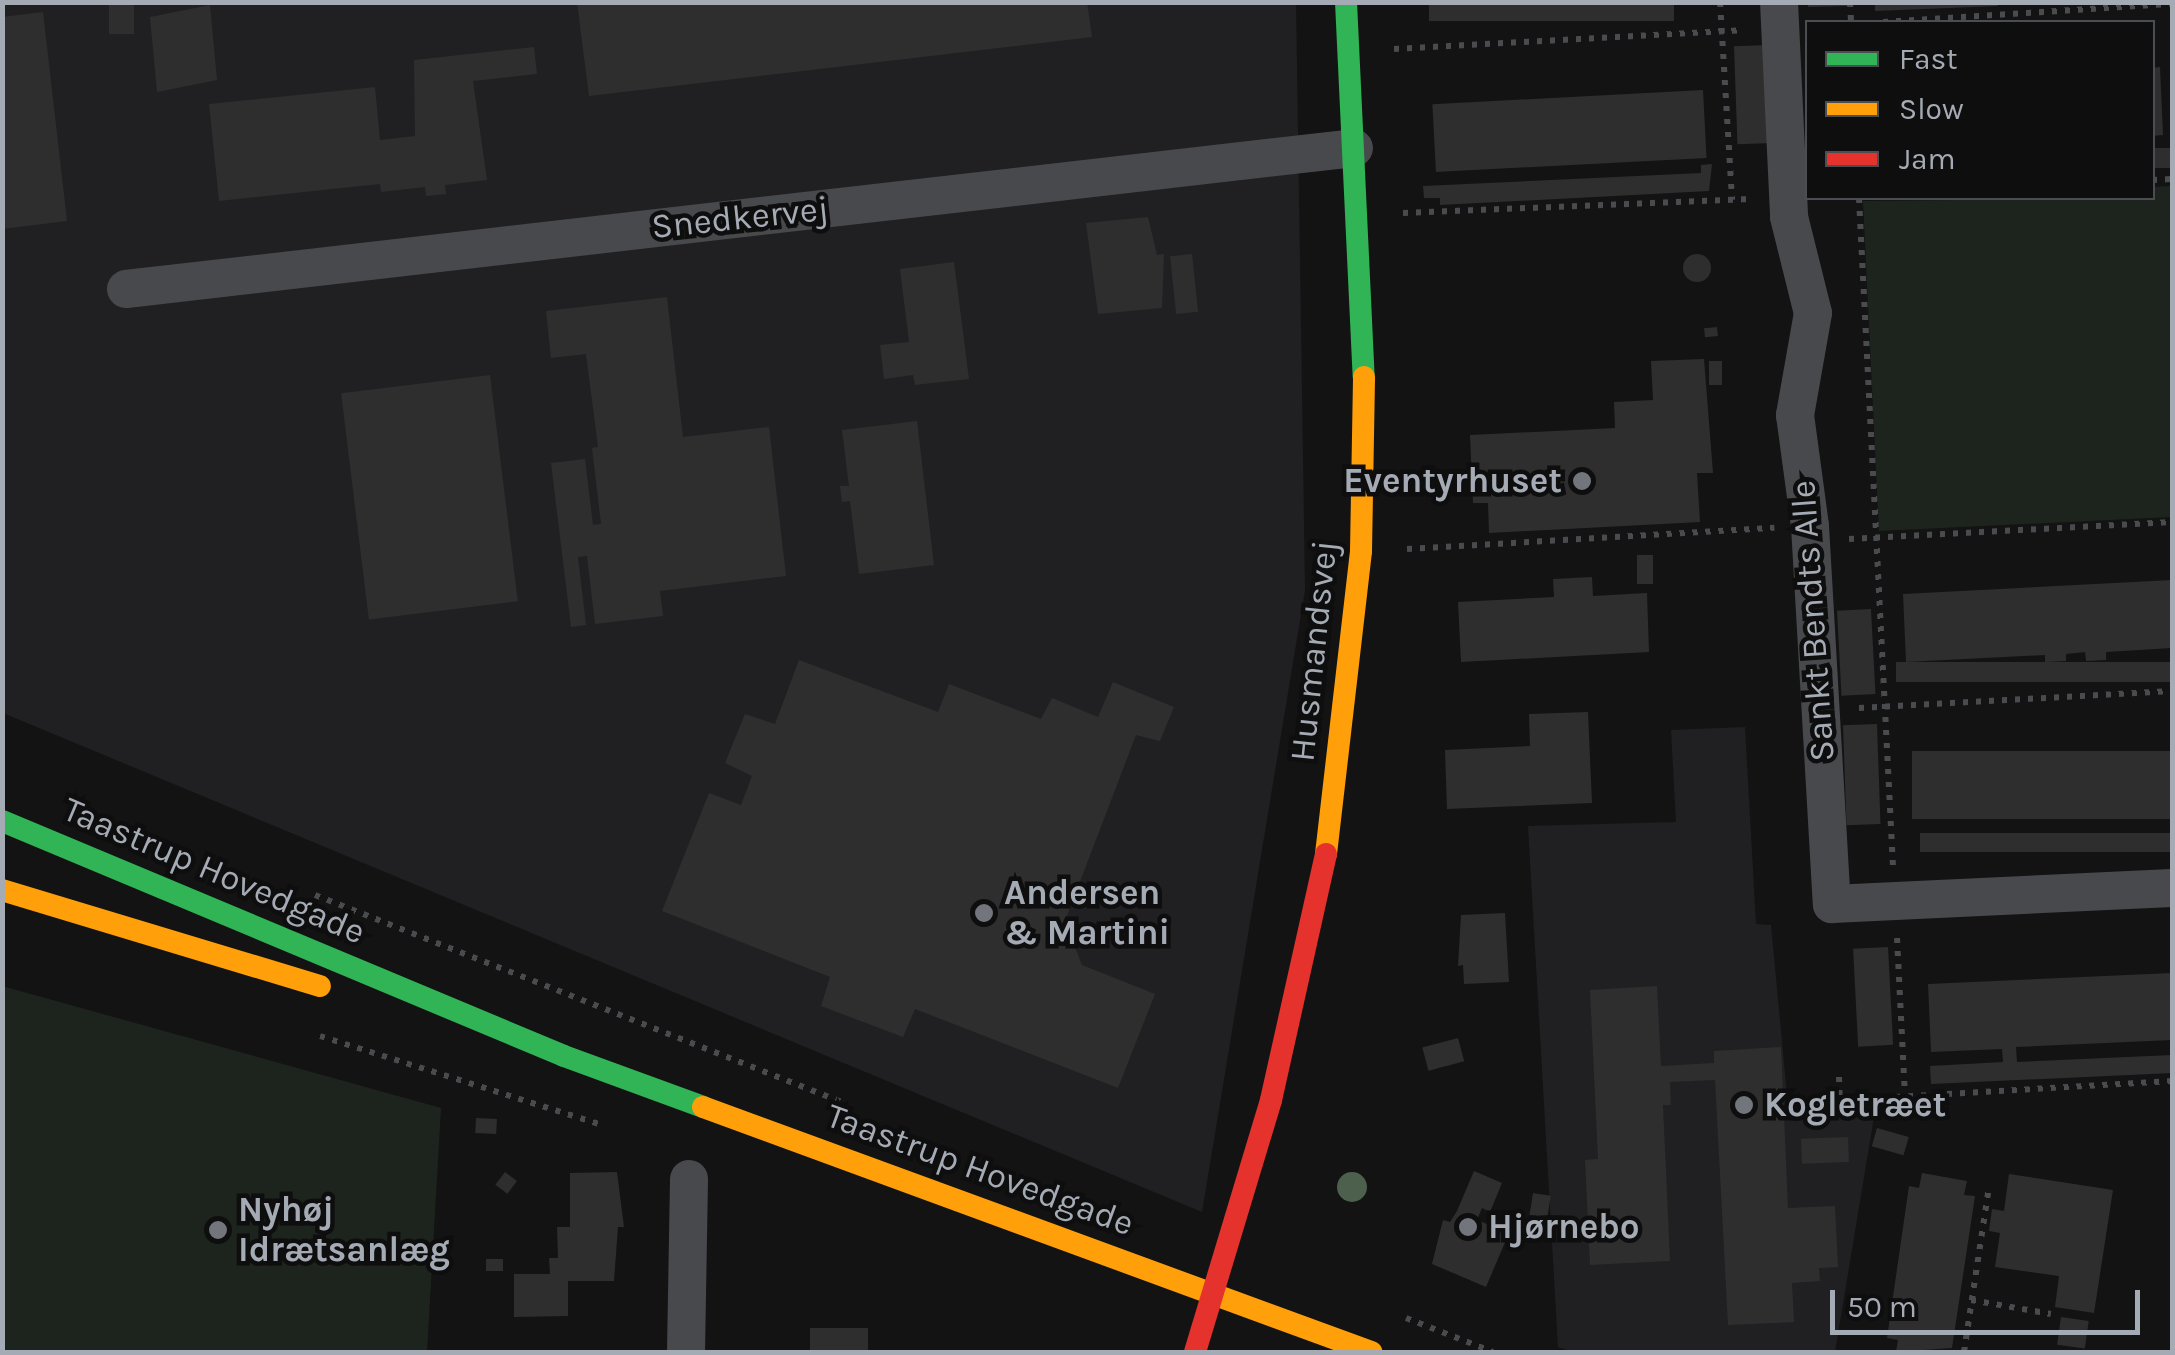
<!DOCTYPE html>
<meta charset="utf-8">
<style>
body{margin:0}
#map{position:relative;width:2175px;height:1355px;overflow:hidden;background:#131314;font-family:Karla,sans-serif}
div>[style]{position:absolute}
.built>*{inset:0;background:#202022}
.green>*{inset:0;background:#1d241e}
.building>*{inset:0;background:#2e2e2f;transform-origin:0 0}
.round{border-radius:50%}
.path>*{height:6px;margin-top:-3px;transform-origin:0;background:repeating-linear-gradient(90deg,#494b4e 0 5px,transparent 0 13px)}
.street>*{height:38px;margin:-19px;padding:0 19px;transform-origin:19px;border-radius:19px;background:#48494c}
.fast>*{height:22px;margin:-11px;padding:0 11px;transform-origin:11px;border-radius:11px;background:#30b455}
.slow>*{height:22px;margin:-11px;padding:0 11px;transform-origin:11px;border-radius:11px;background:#ff9f0a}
.jam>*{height:22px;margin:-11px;padding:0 11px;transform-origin:11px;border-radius:11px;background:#e5322d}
.trees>*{width:30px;height:30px;margin:-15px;border-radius:50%;background:#4d604e}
.dots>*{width:28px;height:28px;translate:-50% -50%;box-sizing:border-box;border:5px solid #0e0e0f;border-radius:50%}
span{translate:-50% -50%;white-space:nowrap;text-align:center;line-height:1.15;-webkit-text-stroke:9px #0e0e0f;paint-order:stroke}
.street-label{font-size:35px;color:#a5abb4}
.poi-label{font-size:35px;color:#a5abb4;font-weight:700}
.right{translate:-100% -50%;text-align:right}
.left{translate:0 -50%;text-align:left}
.frame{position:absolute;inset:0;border:5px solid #a5abb4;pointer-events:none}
.legend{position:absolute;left:1805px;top:20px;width:350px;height:180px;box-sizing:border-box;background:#0e0e0f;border:2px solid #4a4d51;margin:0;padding:12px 18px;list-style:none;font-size:30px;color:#a5abb4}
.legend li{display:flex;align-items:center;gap:20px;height:50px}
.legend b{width:50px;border:2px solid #4a4d51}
.scale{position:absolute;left:1830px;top:1290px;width:310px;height:45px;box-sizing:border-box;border:5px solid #a5abb4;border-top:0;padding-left:12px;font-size:30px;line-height:35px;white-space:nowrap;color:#a5abb4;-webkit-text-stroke:8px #0e0e0f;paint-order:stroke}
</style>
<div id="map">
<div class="built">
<div style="clip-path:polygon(2px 3px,1296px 3px,1305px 590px,1202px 1212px,3px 713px)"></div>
<div style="clip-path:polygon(1745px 727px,1756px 924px,1771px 925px,1789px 1116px,1875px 1111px,1835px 1352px,1574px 1352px,1558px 1347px,1528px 826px,1676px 822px,1671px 730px)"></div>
</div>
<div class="green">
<div style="clip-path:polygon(2172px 186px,2172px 517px,1879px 531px,1863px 201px,2152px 198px,2153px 187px)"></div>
<div style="clip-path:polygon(2px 986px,441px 1108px,427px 1352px,3px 1352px)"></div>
</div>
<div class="building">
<div style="left:109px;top:2px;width:25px;height:32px"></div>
<div style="clip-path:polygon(577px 2px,1087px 2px,1092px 37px,589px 96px)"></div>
<div style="left:1674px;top:2px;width:19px;height:245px;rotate:90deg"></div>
<div style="clip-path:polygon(1808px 2px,1848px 2px,1848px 6px,1808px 7px)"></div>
<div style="clip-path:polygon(1875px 2px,1998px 2px,1998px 6px,1875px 11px)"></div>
<div style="clip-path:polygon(210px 5px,217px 80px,157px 92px,150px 17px)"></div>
<div style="clip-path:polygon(43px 12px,67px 221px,2px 229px,2px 17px)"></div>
<div style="left:1769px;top:45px;width:98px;height:35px;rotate:88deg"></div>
<div style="clip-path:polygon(534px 47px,537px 74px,473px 81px,487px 180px,445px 185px,446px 194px,426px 196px,425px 187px,381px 192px,380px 184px,219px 201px,209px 104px,375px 87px,380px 140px,415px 136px,414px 60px)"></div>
<div style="clip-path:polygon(2160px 67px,2163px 135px,2152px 136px,2152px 68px)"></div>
<div style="left:1703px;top:90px;width:68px;height:271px;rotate:87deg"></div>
<div style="left:2172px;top:148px;width:20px;height:20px;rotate:90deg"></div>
<div style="clip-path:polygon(1712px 164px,1709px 191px,1440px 205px,1440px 198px,1424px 198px,1423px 186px,1701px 173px,1701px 165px)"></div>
<div style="clip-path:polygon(1148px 217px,1157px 255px,1164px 254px,1162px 308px,1098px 314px,1086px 223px)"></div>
<div style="left:1192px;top:254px;width:58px;height:22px;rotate:84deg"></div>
<div class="round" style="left:1683px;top:254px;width:28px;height:28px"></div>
<div style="clip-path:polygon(954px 262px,969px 379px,915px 385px,913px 375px,884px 379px,880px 345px,909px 342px,900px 269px)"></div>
<div style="clip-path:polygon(667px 297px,683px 437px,769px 427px,786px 576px,660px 591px,663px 616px,595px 624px,587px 556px,578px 557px,586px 625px,571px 627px,551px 463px,585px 459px,593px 525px,601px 524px,592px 448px,598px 447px,586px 354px,551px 358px,546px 311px)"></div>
<div style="left:1717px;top:327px;width:9px;height:13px;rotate:84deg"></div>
<div style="clip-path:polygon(1704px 359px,1713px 473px,1697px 473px,1700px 522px,1489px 533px,1488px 503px,1473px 503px,1470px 435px,1615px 428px,1614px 402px,1653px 400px,1651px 361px)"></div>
<div style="left:1709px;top:361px;width:13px;height:24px"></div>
<div style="left:490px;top:375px;width:228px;height:150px;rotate:83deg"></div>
<div style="clip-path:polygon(917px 421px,934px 565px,859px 574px,850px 501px,842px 502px,840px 486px,849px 486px,842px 430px)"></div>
<div style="left:1637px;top:555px;width:16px;height:29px"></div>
<div style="clip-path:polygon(1592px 577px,1593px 596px,1647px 593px,1649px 652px,1461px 662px,1458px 602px,1554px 597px,1553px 579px)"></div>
<div style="clip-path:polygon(2172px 580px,2172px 648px,2106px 652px,2106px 660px,2086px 661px,2085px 652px,2066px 654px,2066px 661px,2045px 662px,2045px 655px,1906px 662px,1903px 594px)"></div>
<div style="left:1871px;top:609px;width:85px;height:34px;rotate:87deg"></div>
<div style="clip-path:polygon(799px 660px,938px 712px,949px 684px,1041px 719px,1052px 698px,1098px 717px,1113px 682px,1174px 707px,1160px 741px,1136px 735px,1065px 921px,1082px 965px,1155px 994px,1118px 1088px,915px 1009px,903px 1037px,821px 1006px,830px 977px,662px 911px,709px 793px,741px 805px,752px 776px,725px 763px,745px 714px,775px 724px)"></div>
<div style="left:2172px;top:662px;width:20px;height:276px;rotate:90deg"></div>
<div style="clip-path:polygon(1588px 712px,1592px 803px,1447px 809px,1445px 750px,1530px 746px,1529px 714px)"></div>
<div style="left:1877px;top:724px;width:100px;height:34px;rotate:88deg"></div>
<div style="left:2172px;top:751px;width:68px;height:260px;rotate:90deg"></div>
<div style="left:2172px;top:833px;width:19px;height:252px;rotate:90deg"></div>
<div style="clip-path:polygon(1505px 913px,1509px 982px,1464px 984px,1463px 965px,1458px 966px,1461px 915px)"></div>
<div style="left:1888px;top:947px;width:98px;height:35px;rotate:87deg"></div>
<div style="clip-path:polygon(2172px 973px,2172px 1040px,2016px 1047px,2017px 1062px,2172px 1055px,2172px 1073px,1931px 1084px,1930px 1066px,2003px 1062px,2002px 1049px,1931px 1052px,1928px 984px)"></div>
<div style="clip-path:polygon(1657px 986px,1661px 1066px,1714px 1063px,1714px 1051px,1781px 1047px,1788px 1208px,1835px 1206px,1838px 1267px,1819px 1268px,1820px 1281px,1792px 1283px,1794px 1322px,1728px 1325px,1715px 1080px,1670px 1082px,1671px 1105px,1663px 1105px,1670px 1261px,1590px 1265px,1585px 1160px,1598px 1159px,1590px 990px)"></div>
<div style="left:1458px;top:1038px;width:24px;height:37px;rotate:75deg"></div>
<div style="left:476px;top:1118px;width:21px;height:15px;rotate:3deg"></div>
<div style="left:1877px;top:1128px;width:33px;height:19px;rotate:16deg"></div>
<div style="left:1848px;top:1137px;width:25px;height:47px;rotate:88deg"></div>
<div style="clip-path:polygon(1474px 1171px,1502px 1183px,1490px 1212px,1482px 1208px,1477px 1220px,1509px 1233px,1486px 1287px,1432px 1264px,1443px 1220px,1450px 1222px,1457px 1211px)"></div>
<div style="left:505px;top:1172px;width:15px;height:16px;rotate:37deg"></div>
<div style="clip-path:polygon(617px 1172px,624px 1227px,618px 1227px,614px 1281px,568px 1281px,568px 1316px,514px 1317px,514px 1274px,550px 1274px,549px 1258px,558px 1258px,557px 1227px,570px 1227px,570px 1173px)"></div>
<div style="clip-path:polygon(1922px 1173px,1967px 1181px,1964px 1195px,1975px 1196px,1952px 1348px,1896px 1352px,1898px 1340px,1887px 1338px,1909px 1186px,1919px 1188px)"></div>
<div style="clip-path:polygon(2009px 1174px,2113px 1190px,2094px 1313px,2055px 1307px,2059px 1276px,1995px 1267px,2000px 1233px,1989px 1231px,1992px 1209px,2004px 1211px)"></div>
<div style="left:1533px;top:1193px;width:18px;height:22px;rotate:9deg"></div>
<div style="left:486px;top:1259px;width:17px;height:12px"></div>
<div style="left:2061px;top:1317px;width:28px;height:28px;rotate:8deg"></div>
<div style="left:868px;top:1328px;width:24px;height:58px;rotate:90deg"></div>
</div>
<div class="path">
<div style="left:1720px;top:2px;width:198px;rotate:86.5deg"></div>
<div style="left:1850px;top:2px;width:20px;rotate:87deg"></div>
<div style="left:1883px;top:22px;width:290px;rotate:-3.6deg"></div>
<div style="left:1394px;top:49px;width:348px;rotate:-3.1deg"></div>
<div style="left:2152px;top:180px;width:20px;rotate:-3deg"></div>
<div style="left:1859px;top:198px;width:669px;rotate:87.09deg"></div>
<div style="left:1403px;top:213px;width:347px;rotate:-2.3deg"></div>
<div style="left:1849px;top:539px;width:323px;rotate:-3deg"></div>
<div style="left:1407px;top:549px;width:368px;rotate:-3.3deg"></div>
<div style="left:1859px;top:708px;width:313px;rotate:-3.1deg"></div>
<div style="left:315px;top:895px;width:568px;rotate:21.46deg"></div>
<div style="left:1897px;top:938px;width:159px;rotate:87.1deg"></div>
<div style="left:320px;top:1036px;width:293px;rotate:17.5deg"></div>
<div style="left:1839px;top:1077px;width:23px;rotate:88deg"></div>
<div style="left:1791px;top:1103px;width:382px;rotate:-3.3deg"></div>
<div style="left:1971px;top:1300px;width:81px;rotate:9.9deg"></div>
<div style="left:1406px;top:1318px;width:93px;rotate:21.3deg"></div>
<div style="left:1964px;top:1352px;width:168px;rotate:-81.4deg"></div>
</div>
<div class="street">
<div style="left:1779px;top:2px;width:215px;rotate:87.3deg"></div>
<div style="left:1789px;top:217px;width:99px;rotate:76deg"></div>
<div style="left:1813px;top:313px;width:104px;rotate:100deg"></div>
<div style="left:1795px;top:415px;width:112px;rotate:82.3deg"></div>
<div style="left:1810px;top:526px;width:379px;rotate:86.7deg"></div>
<div style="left:1832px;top:904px;width:340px;rotate:-2.7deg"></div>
<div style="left:126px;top:289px;width:1236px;rotate:-6.55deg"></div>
<div style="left:686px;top:1352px;width:173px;rotate:-89deg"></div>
</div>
<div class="fast">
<div style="left:1346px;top:2px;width:375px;rotate:87.3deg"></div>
<div style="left:2px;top:821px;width:609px;rotate:22.69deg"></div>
<div style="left:564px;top:1056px;width:148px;rotate:20.1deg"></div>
</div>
<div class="slow">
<div style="left:1326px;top:854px;width:305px;rotate:-83.4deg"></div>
<div style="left:1361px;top:551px;width:174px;rotate:-89deg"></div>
<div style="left:2px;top:890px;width:332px;rotate:16.8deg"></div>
<div style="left:703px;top:1107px;width:712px;rotate:20.14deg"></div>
</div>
<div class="jam">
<div style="left:1195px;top:1352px;width:263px;rotate:-73.2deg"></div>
<div style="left:1271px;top:1100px;width:252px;rotate:-77.4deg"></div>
</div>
<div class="trees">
<div style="left:1352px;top:1187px"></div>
</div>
<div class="dots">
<div style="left:1582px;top:481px;background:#72767c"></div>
<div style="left:984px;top:913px;background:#72767c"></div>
<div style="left:1744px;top:1105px;background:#72767c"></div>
<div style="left:1468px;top:1227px;background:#72767c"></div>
<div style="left:218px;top:1230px;background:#72767c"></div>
</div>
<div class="street-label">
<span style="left:740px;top:218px;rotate:-6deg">Snedkervej</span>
<span style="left:1813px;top:621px;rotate:-94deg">Sankt Bendts Alle</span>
<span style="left:1314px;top:651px;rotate:-84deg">Husmandsvej</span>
<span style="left:214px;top:871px;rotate:23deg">Taastrup Hovedgade</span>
<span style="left:980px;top:1170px;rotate:20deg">Taastrup Hovedgade</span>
</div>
<div class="poi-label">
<span class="right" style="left:1562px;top:481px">Eventyrhuset</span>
<span class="left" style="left:1004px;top:913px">Andersen<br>&amp; Martini</span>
<span class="left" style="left:1764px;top:1105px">Kogletræet</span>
<span class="left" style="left:238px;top:1230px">Nyhøj<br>Idrætsanlæg</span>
<span class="left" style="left:1488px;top:1227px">Hjørnebo</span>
</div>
<div class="frame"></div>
<ul class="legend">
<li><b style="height:12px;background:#30b455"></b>Fast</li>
<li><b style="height:12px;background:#ff9f0a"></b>Slow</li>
<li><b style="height:12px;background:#e5322d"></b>Jam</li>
</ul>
<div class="scale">50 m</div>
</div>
